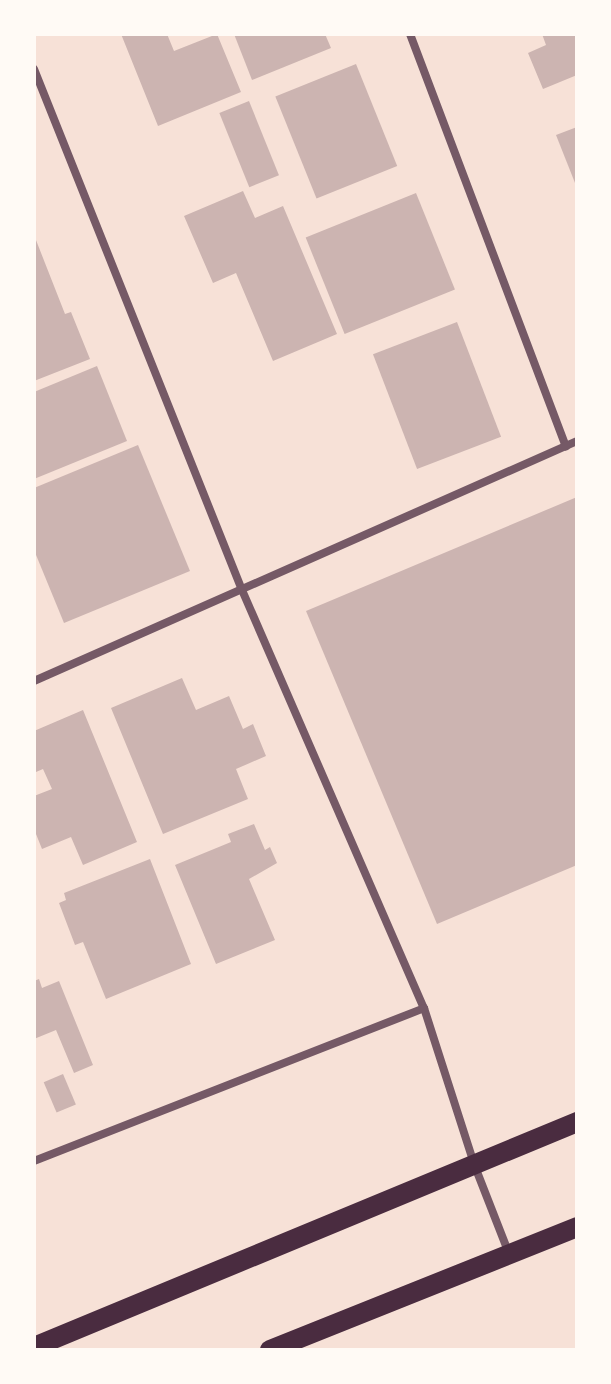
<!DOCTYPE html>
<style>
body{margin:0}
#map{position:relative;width:611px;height:1384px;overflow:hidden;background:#f7e1d7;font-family:"Nunito Sans",sans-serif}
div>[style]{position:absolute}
.building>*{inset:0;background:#ccb4b1;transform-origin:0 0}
.minor>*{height:8px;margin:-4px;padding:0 4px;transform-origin:4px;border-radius:4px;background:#755966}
.primary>*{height:20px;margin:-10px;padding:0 10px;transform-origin:10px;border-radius:10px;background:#4a2c40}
span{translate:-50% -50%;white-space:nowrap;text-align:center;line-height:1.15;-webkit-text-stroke:8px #fffaf5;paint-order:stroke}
.frame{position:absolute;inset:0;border:36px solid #fffaf5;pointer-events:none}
</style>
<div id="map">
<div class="building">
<div style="clip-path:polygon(121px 34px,167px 34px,174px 51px,217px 34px,241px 92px,158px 126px)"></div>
<div style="clip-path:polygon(234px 34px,325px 34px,331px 48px,252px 80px)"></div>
<div style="clip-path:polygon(542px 34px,577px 34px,577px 75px,543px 89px,528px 53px,546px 45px)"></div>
<div style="left:356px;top:64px;width:110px;height:87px;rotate:68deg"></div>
<div style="left:249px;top:101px;width:80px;height:32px;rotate:68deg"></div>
<div style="clip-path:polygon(577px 127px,577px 188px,556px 135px)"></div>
<div style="clip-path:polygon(243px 191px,255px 218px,283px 206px,337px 334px,273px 361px,236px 273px,213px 283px,184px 216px)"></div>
<div style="left:416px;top:193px;width:104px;height:119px;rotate:68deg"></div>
<div style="clip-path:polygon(34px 235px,65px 314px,71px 312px,90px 359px,34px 381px)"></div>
<div style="left:457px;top:322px;width:123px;height:90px;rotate:69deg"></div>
<div style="clip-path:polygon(97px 366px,127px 441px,34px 479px,34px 392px)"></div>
<div style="clip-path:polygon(138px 445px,190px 571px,64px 623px,34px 550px,34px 488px)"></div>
<div style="clip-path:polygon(577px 497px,577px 865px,437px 924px,306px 611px)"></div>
<div style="clip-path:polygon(182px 678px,196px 710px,229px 696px,243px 729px,253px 724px,266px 756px,236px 769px,248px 799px,163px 834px,111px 708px)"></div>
<div style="clip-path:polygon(83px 710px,137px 842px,83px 865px,71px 837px,42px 849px,34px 829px,34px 796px,52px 789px,43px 769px,36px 772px,34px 767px,34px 731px)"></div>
<div style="clip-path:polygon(254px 824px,265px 850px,270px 847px,277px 863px,249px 879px,275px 940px,216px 964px,175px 865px,231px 842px,228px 834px)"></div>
<div style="clip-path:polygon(150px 859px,191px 964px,106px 999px,83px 942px,75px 945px,59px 903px,66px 900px,64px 893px)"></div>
<div style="clip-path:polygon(39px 979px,42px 988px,59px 981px,93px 1065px,74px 1073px,56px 1030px,34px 1039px,34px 981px)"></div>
<div style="left:63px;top:1074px;width:33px;height:21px;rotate:67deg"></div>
</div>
<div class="minor">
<div style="left:410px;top:34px;width:441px;rotate:69.3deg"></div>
<div style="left:34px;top:69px;width:561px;rotate:68.24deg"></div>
<div style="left:242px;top:590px;width:456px;rotate:66.5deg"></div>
<div style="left:424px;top:1008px;width:164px;rotate:72.2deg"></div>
<div style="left:474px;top:1164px;width:97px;rotate:68.7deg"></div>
<div style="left:34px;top:681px;width:594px;rotate:-23.84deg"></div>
<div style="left:34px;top:1161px;width:419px;rotate:-21.4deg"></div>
</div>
<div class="primary">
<div style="left:34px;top:1347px;width:588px;rotate:-22.51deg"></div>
<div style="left:270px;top:1350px;width:331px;rotate:-21.8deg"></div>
</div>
<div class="frame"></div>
</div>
